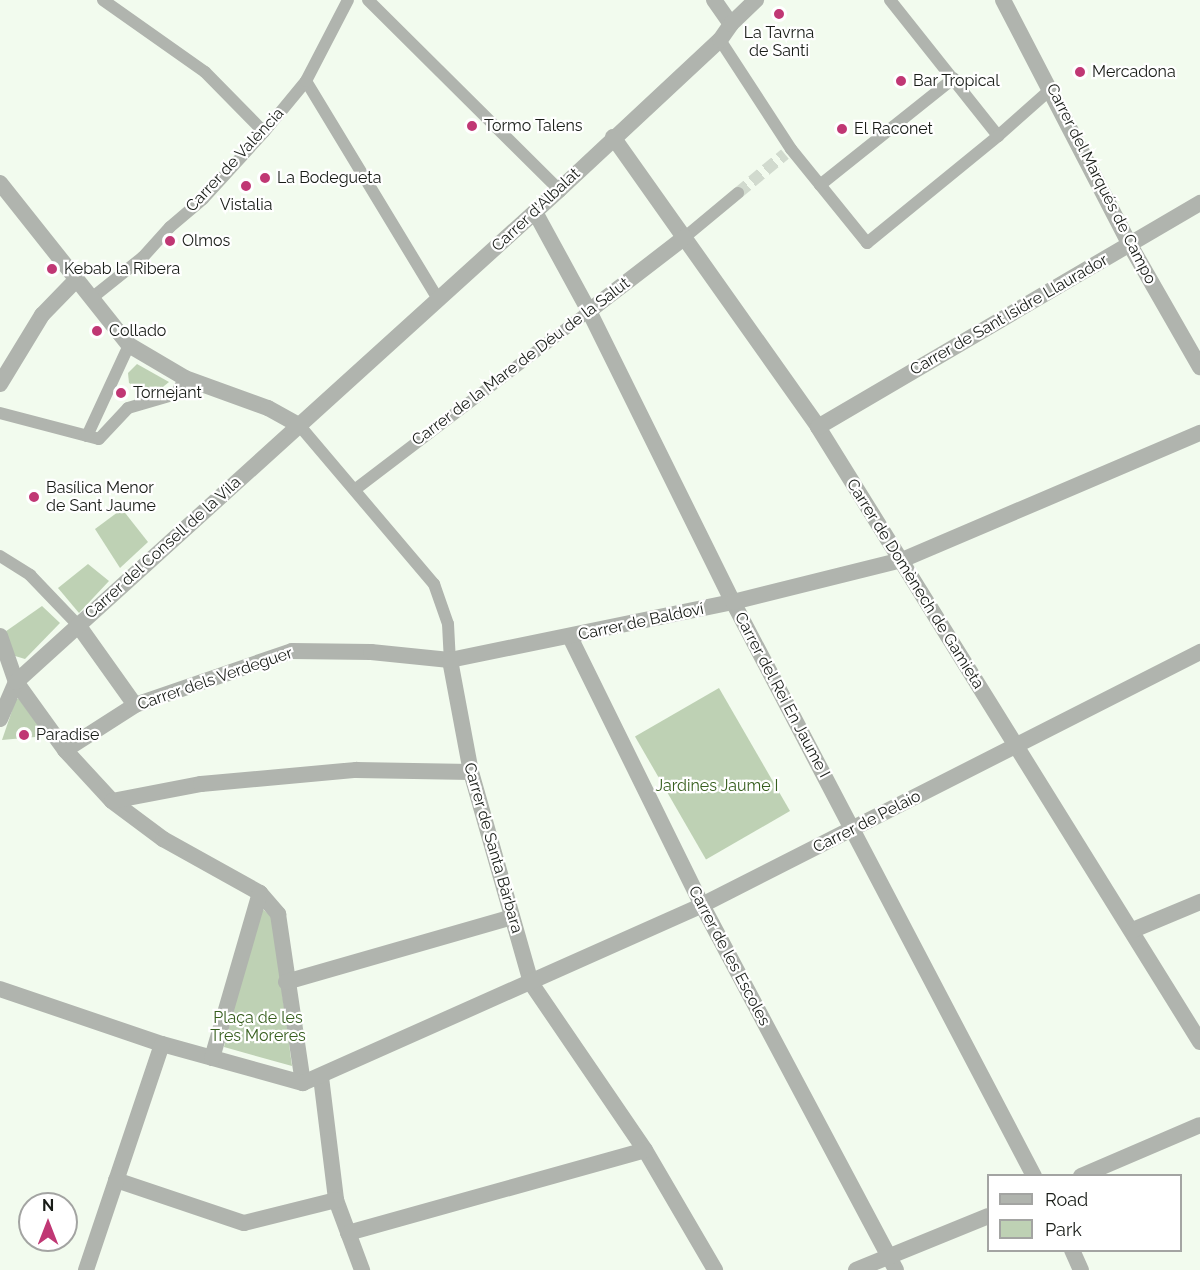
<!DOCTYPE html>
<meta charset="utf-8">
<style>
body{margin:0}
#map{position:relative;width:1200px;height:1270px;overflow:hidden;background:#f2fbee;font-family:Raleway,sans-serif}
div>[style]{position:absolute}
.green>*{inset:0;background:#bed1b4;transform-origin:0 0}
.pedestrian-tunnel>*{height:12px;margin-top:-6px;transform-origin:0;background:repeating-linear-gradient(90deg,#d1dace 0 12px,transparent 0 18px)}
.pedestrian>*{height:12px;margin:-6px;padding:0 6px;transform-origin:6px;border-radius:6px;background:#b0b4ae}
.minor>*{height:16px;margin:-8px;padding:0 8px;transform-origin:8px;border-radius:8px;background:#b0b4ae}
.dots>*{width:16px;height:16px;translate:-50% -50%;box-sizing:border-box;border:3px solid #fff;border-radius:50%}
span{translate:-50% -50%;white-space:nowrap;text-align:center;line-height:1.15;-webkit-text-stroke:4.5px #fff;paint-order:stroke}
.poi-label{font-size:16px;color:#181c17}
.left{translate:0 -50%;text-align:left}
.street-label{font-size:16px;color:#181c17}
.park-label{font-size:16px;color:#365e1d}
.legend{position:absolute;left:987px;top:1174px;width:195px;height:78px;box-sizing:border-box;background:#fff;border:2px solid #a3a4a2;margin:0;padding:8px 10px;list-style:none;font-size:18px;color:#181c17}
.legend li{display:flex;align-items:center;gap:12px;height:30px}
.legend b{width:30px;border:2px solid #a3a4a2}
.north{position:absolute;left:18px;top:1192px;width:60px;height:60px;box-sizing:border-box;background:#fff;border:2px solid #a3a4a2;border-radius:50%;rotate:0deg;font-size:16px;font-weight:700;line-height:24px;text-align:center;color:#181c17}
.north::after{content:'';display:block;margin:auto;width:21px;height:27px;background:#c03774;clip-path:polygon(50% 0,100% 100%,50% 72%,0 100%)}
</style>
<div id="map">
<div class="green">
<div style="clip-path:polygon(137px 364px,169px 382px,153px 395px,129px 383px,128px 373px)"></div>
<div style="clip-path:polygon(122px 509px,148px 542px,120px 568px,95px 529px)"></div>
<div style="clip-path:polygon(88px 564px,109px 581px,79px 613px,58px 588px)"></div>
<div style="clip-path:polygon(42px 606px,60px 623px,25px 659px,15px 656px,2px 634px)"></div>
<div style="left:719px;top:688px;width:142px;height:97px;rotate:60deg"></div>
<div style="clip-path:polygon(16px 699px,19px 699px,46px 736px,2px 740px)"></div>
<div style="clip-path:polygon(260px 907px,272px 917px,292px 1066px,224px 1047px)"></div>
</div>
<div class="pedestrian-tunnel">
<div style="left:738px;top:193px;width:61px;rotate:-39.7deg"></div>
</div>
<div class="pedestrian">
<div style="left:103px;top:0;width:125px;rotate:35.2deg"></div>
<div style="left:205px;top:72px;width:84px;rotate:45.5deg"></div>
<div style="left:368px;top:0;width:269px;rotate:44.8deg"></div>
<div style="left:890px;top:0;width:174px;rotate:51.5deg"></div>
<div style="left:998px;top:136px;width:72px;rotate:-41.6deg"></div>
<div style="left:720px;top:40px;width:130px;rotate:56.9deg"></div>
<div style="left:791px;top:149px;width:121px;rotate:51deg"></div>
<div style="left:867px;top:243px;width:169px;rotate:-39.2deg"></div>
<div style="left:306px;top:81px;width:255px;rotate:58.8deg"></div>
<div style="left:820px;top:185px;width:171px;rotate:-38.6deg"></div>
<div style="left:685px;top:237px;width:69px;rotate:-39.7deg"></div>
<div style="left:93px;top:297px;width:64px;rotate:-38.7deg"></div>
<div style="left:143px;top:257px;width:40px;rotate:-48deg"></div>
<div style="left:170px;top:227px;width:43px;rotate:-40.3deg"></div>
<div style="left:203px;top:199px;width:91px;rotate:-47.7deg"></div>
<div style="left:264px;top:132px;width:66px;rotate:-50.5deg"></div>
<div style="left:306px;top:81px;width:91px;rotate:-62.6deg"></div>
<div style="left:0;top:413px;width:102px;rotate:14.7deg"></div>
<div style="left:99px;top:439px;width:42px;rotate:-46.9deg"></div>
<div style="left:128px;top:408px;width:50px;rotate:-16.3deg"></div>
<div style="left:176px;top:394px;width:18px;rotate:-61deg"></div>
<div style="left:299px;top:425px;width:209px;rotate:49.7deg"></div>
<div style="left:434px;top:584px;width:42px;rotate:70.7deg"></div>
<div style="left:448px;top:624px;width:36px;rotate:87deg"></div>
<div style="left:87px;top:436px;width:100px;rotate:-65.2deg"></div>
<div style="left:357px;top:488px;width:292px;rotate:-37.3deg"></div>
<div style="left:0;top:556px;width:36px;rotate:32deg"></div>
<div style="left:30px;top:575px;width:69px;rotate:46.2deg"></div>
</div>
<div class="minor">
<div style="left:714px;top:0;width:29px;rotate:55deg"></div>
<div style="left:1003px;top:0;width:276px;rotate:62.6deg"></div>
<div style="left:1130px;top:245px;width:141px;rotate:60.2deg"></div>
<div style="left:613px;top:137px;width:355px;rotate:54.7deg"></div>
<div style="left:818px;top:427px;width:724px;rotate:58.15deg"></div>
<div style="left:0;top:183px;width:207px;rotate:51.5deg"></div>
<div style="left:129px;top:345px;width:65px;rotate:30.5deg"></div>
<div style="left:185px;top:378px;width:88px;rotate:19.9deg"></div>
<div style="left:268px;top:408px;width:35px;rotate:29deg"></div>
<div style="left:535px;top:212px;width:113px;rotate:61.4deg"></div>
<div style="left:589px;top:311px;width:325px;rotate:63.7deg"></div>
<div style="left:733px;top:602px;width:648px;rotate:62.33deg"></div>
<div style="left:589px;top:311px;width:121px;rotate:-37.6deg"></div>
<div style="left:0;top:384px;width:81px;rotate:-58.7deg"></div>
<div style="left:42px;top:315px;width:50px;rotate:-45.8deg"></div>
<div style="left:818px;top:427px;width:443px;rotate:-30.4deg"></div>
<div style="left:78px;top:625px;width:98px;rotate:54.5deg"></div>
<div style="left:0;top:636px;width:49px;rotate:70.8deg"></div>
<div style="left:16px;top:682px;width:84px;rotate:54.2deg"></div>
<div style="left:65px;top:750px;width:69px;rotate:47.3deg"></div>
<div style="left:112px;top:801px;width:64px;rotate:36.7deg"></div>
<div style="left:163px;top:839px;width:111px;rotate:29.1deg"></div>
<div style="left:260px;top:893px;width:28px;rotate:49deg"></div>
<div style="left:278px;top:914px;width:171px;rotate:81.6deg"></div>
<div style="left:570px;top:637px;width:299px;rotate:63.8deg"></div>
<div style="left:702px;top:905px;width:413px;rotate:62deg"></div>
<div style="left:450px;top:660px;width:114px;rotate:79.4deg"></div>
<div style="left:471px;top:772px;width:219px;rotate:74.1deg"></div>
<div style="left:531px;top:983px;width:202px;rotate:55.7deg"></div>
<div style="left:645px;top:1150px;width:139px;rotate:59.7deg"></div>
<div style="left:0;top:719px;width:40px;rotate:-66.6deg"></div>
<div style="left:16px;top:682px;width:733px;rotate:-42.18deg"></div>
<div style="left:559px;top:190px;width:220px;rotate:-43deg"></div>
<div style="left:720px;top:40px;width:19px;rotate:-55deg"></div>
<div style="left:731px;top:24px;width:35px;rotate:-44deg"></div>
<div style="left:65px;top:750px;width:83px;rotate:-32.7deg"></div>
<div style="left:135px;top:705px;width:166px;rotate:-19deg"></div>
<div style="left:292px;top:651px;width:79px;rotate:0.7deg"></div>
<div style="left:371px;top:652px;width:79px;rotate:5.8deg"></div>
<div style="left:450px;top:660px;width:289px;rotate:-11.6deg"></div>
<div style="left:733px;top:602px;width:174px;rotate:-14deg"></div>
<div style="left:902px;top:560px;width:324px;rotate:-23.1deg"></div>
<div style="left:112px;top:801px;width:91px;rotate:-10.8deg"></div>
<div style="left:201px;top:784px;width:156px;rotate:-5.2deg"></div>
<div style="left:356px;top:770px;width:115px;rotate:1deg"></div>
<div style="left:1133px;top:930px;width:73px;rotate:-22.7deg"></div>
<div style="left:286px;top:982px;width:235px;rotate:-16deg"></div>
<div style="left:0;top:989px;width:171px;rotate:18.8deg"></div>
<div style="left:162px;top:1044px;width:146px;rotate:15.5deg"></div>
<div style="left:212px;top:1058px;width:172px;rotate:-73.8deg"></div>
<div style="left:321px;top:1077px;width:124px;rotate:83deg"></div>
<div style="left:336px;top:1200px;width:75px;rotate:69.6deg"></div>
<div style="left:303px;top:1083px;width:437px;rotate:-24deg"></div>
<div style="left:702px;top:905px;width:559px;rotate:-26.93deg"></div>
<div style="left:1081px;top:1176px;width:129px;rotate:-23.2deg"></div>
<div style="left:116px;top:1180px;width:135px;rotate:18.6deg"></div>
<div style="left:244px;top:1223px;width:95px;rotate:-14deg"></div>
<div style="left:348px;top:1233px;width:308px;rotate:-15.6deg"></div>
<div style="left:1072px;top:1250px;width:22px;rotate:66deg"></div>
<div style="left:86px;top:1270px;width:238px;rotate:-71.4deg"></div>
<div style="left:856px;top:1270px;width:143px;rotate:-22.2deg"></div>
</div>
<div class="dots">
<div style="left:779px;top:14px;background:#c03774"></div>
<div style="left:1080px;top:72px;background:#c03774"></div>
<div style="left:901px;top:81px;background:#c03774"></div>
<div style="left:472px;top:126px;background:#c03774"></div>
<div style="left:842px;top:129px;background:#c03774"></div>
<div style="left:265px;top:178px;background:#c03774"></div>
<div style="left:246px;top:186px;background:#c03774"></div>
<div style="left:170px;top:241px;background:#c03774"></div>
<div style="left:52px;top:269px;background:#c03774"></div>
<div style="left:97px;top:331px;background:#c03774"></div>
<div style="left:121px;top:393px;background:#c03774"></div>
<div style="left:34px;top:497px;background:#c03774"></div>
<div style="left:24px;top:735px;background:#c03774"></div>
</div>
<div class="poi-label">
<span style="left:779px;top:42px">La Tavrna<br>de Santi</span>
<span class="left" style="left:1092px;top:72px">Mercadona</span>
<span class="left" style="left:913px;top:81px">Bar Tropical</span>
<span class="left" style="left:484px;top:126px">Tormo Talens</span>
<span class="left" style="left:854px;top:129px">El Raconet</span>
<span class="left" style="left:277px;top:178px">La Bodegueta</span>
<span style="left:246px;top:205px">Vistalia</span>
<span class="left" style="left:182px;top:241px">Olmos</span>
<span class="left" style="left:64px;top:269px">Kebab la Ribera</span>
<span class="left" style="left:109px;top:331px">Collado</span>
<span class="left" style="left:133px;top:393px">Tornejant</span>
<span class="left" style="left:46px;top:497px">Basílica Menor<br>de Sant Jaume</span>
<span class="left" style="left:36px;top:735px">Paradise</span>
</div>
<div class="street-label">
<span style="left:235px;top:160px;rotate:-47deg">Carrer de València</span>
<span style="left:1101px;top:184px;rotate:63deg">Carrer del Marqués de Campo</span>
<span style="left:536px;top:210px;rotate:-43deg">Carrer d'Albalat</span>
<span style="left:1009px;top:315px;rotate:-30deg">Carrer de Sant Isidre Llaurador</span>
<span style="left:521px;top:362px;rotate:-37deg">Carrer de la Mare de Déu de la Salut</span>
<span style="left:163px;top:548px;rotate:-42deg">Carrer del Consell de la Vila</span>
<span style="left:915px;top:584px;rotate:58deg">Carrer de Domènech de Gamieta</span>
<span style="left:641px;top:622px;rotate:-12deg">Carrer de Baldoví</span>
<span style="left:215px;top:679px;rotate:-19deg">Carrer dels Verdeguer</span>
<span style="left:782px;top:695px;rotate:62deg">Carrer del Rei En Jaume I</span>
<span style="left:867px;top:822px;rotate:-27deg">Carrer de Pelaio</span>
<span style="left:493px;top:848px;rotate:74deg">Carrer de Santa Bàrbara</span>
<span style="left:729px;top:956px;rotate:62deg">Carrer de les Escoles</span>
</div>
<div class="park-label">
<span style="left:717px;top:786px">Jardines Jaume I</span>
<span style="left:258px;top:1027px">Plaça de les<br>Tres Moreres</span>
</div>
<ul class="legend">
<li><b style="height:8px;background:#b0b4ae"></b>Road</li>
<li><b style="height:16px;background:#bed1b4"></b>Park</li>
</ul>
<div class="north">N</div>
</div>
